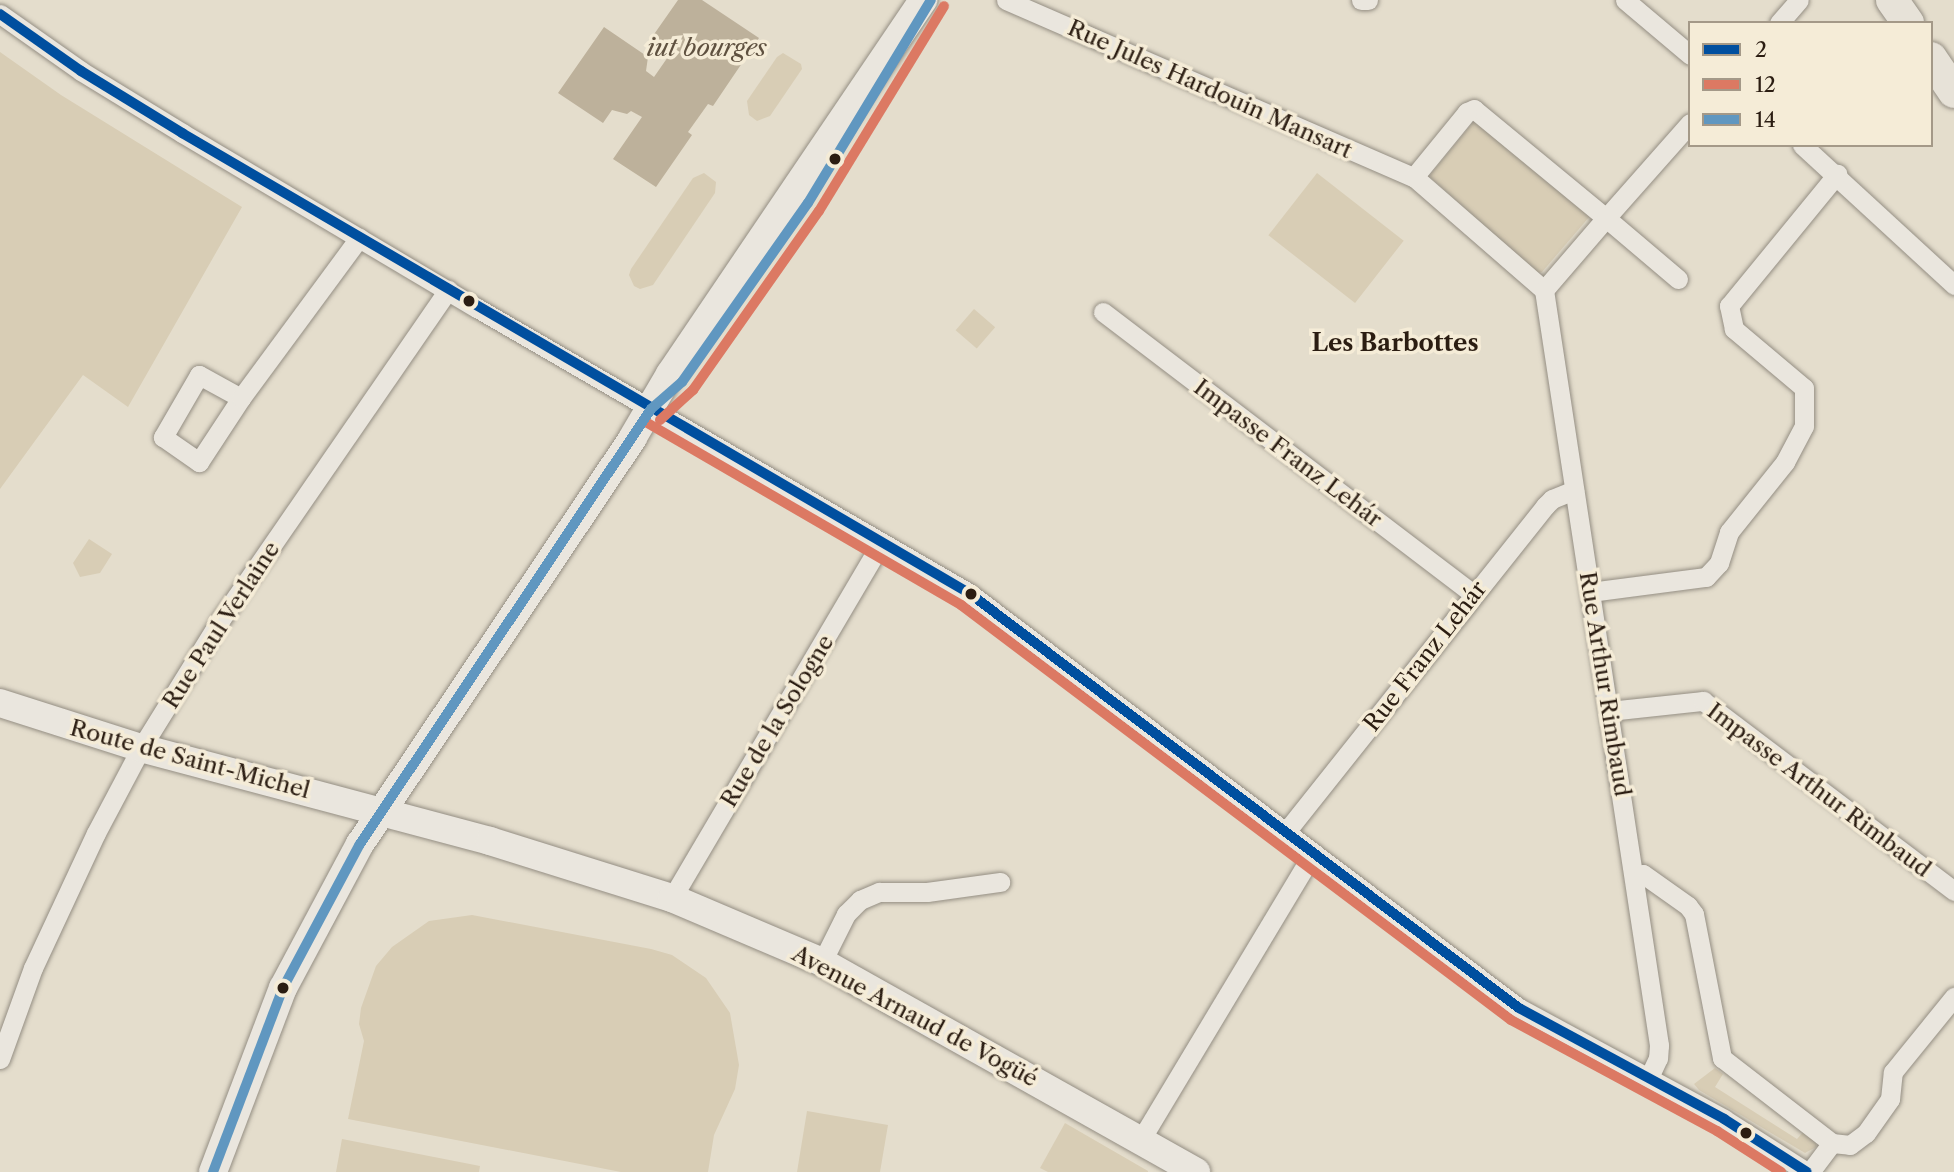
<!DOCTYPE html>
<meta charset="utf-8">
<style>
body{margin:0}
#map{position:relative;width:1954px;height:1172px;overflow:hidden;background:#e4ddcc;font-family:"Libre Caslon Text",serif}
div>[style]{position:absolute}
.green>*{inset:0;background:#d8cdb5;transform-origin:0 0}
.water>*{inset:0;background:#bdb19b}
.roads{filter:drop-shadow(0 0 2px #948e83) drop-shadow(0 0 2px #948e83)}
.street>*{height:19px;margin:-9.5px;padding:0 9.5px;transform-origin:9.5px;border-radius:9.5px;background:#eae6de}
.secondary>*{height:28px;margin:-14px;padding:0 14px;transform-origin:14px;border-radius:14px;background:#eae6de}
.primary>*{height:32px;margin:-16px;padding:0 16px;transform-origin:16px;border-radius:16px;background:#e7e2d8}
.bus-1>*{height:10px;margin:-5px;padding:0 5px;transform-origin:5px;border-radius:5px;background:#004f9f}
.bus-2>*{height:10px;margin:-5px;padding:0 5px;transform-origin:5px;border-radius:5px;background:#dc7963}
.bus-3>*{height:10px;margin:-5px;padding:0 5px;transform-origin:5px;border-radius:5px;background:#6097c0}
.dots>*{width:19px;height:19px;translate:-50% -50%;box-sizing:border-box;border:4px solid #f5ecd7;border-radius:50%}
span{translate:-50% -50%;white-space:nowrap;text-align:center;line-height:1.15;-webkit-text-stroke:7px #f5ecd7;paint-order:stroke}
.street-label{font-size:23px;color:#2b1d12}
.water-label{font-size:24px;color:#5f5140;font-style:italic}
.neighbourhood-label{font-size:24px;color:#2b1d12;font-weight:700}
.legend{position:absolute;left:1688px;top:21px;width:245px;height:126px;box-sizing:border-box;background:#f5ecd7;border:2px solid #a49988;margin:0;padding:9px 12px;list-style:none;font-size:21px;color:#2b1d12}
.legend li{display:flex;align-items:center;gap:14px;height:35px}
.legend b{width:35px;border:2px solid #a49988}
</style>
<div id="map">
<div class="green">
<div style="clip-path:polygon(0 52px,61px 95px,242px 207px,128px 407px,83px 375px,0 489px)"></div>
<div style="clip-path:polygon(783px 53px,801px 64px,802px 69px,770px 116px,757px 121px,749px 115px,747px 101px,777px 57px)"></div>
<div style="clip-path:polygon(1478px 120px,1590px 216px,1542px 272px,1537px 273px,1431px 178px,1430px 175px,1474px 121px)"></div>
<div style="clip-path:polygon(704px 173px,716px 182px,715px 193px,653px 285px,640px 289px,634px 286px,629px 275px,631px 269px,693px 178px)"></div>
<div style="left:1317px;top:173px;width:110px;height:79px;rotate:38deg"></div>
<div style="left:974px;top:309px;width:28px;height:28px;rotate:41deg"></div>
<div style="clip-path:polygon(89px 539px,112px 554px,100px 573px,80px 577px,73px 563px)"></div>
<div style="clip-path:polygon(472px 915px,651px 949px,672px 955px,706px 978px,730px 1013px,739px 1065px,735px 1089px,714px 1135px,708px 1172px,621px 1172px,348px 1119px,364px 1041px,359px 1024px,361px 1008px,376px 966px,392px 947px,429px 921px)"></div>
<div style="clip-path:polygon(1715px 1068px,1723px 1074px,1715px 1087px,1797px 1139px,1805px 1130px,1816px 1143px,1816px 1147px,1805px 1153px,1699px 1090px,1694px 1084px)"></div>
<div style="clip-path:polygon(807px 1111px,888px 1125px,880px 1172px,797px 1172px)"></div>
<div style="clip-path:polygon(1065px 1123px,1148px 1171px,1148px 1172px,1048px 1172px,1040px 1168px)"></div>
<div style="clip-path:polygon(342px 1139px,480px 1166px,479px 1172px,336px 1172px)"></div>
</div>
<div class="water">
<div style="clip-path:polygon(678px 0,702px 0,759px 38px,713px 106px,708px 104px,688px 132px,692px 135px,656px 187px,613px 159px,642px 117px,631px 111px,627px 114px,612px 110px,603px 123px,558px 93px,604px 27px,648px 57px,646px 71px,654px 77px,670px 54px,650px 40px)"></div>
</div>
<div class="roads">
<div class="street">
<div style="left:1006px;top:0;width:445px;rotate:23.5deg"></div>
<div style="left:1414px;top:177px;width:172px;rotate:41deg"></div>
<div style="left:1544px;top:290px;width:95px;rotate:-49.3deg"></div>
<div style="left:1606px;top:218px;width:171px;rotate:-140.5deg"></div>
<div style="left:1474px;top:109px;width:8px;rotate:157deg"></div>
<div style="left:1467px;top:112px;width:84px;rotate:129.2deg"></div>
<div style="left:1361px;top:0;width:7px"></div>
<div style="left:1625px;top:0;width:85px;rotate:40.2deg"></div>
<div style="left:0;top:14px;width:99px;rotate:35.1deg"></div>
<div style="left:81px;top:71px;width:119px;rotate:31.5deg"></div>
<div style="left:182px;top:133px;width:343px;rotate:30.7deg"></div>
<div style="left:477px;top:308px;width:569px;rotate:30.08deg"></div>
<div style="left:969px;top:593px;width:689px;rotate:37.04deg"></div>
<div style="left:1519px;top:1008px;width:233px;rotate:28.4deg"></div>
<div style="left:1724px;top:1119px;width:98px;rotate:32.6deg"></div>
<div style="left:1779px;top:23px;width:30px;rotate:-49deg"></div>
<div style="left:1802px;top:145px;width:207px;rotate:42.6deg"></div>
<div style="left:1678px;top:279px;width:94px;rotate:-139.7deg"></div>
<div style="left:1606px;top:218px;width:127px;rotate:-48.5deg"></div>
<div style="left:1544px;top:290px;width:764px;rotate:81.34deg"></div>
<div style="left:1659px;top:1045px;width:13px;rotate:94deg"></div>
<div style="left:1658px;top:1058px;width:21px;rotate:115deg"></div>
<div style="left:1103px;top:312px;width:465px;rotate:37.3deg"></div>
<div style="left:241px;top:398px;width:48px;rotate:-151.3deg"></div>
<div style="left:199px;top:375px;width:72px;rotate:120.1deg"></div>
<div style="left:163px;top:437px;width:44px;rotate:34.8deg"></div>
<div style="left:199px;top:462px;width:77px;rotate:-56.7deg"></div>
<div style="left:241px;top:398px;width:199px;rotate:-53.6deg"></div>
<div style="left:1590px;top:592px;width:117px;rotate:-7.4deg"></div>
<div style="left:1706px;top:577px;width:19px;rotate:-47deg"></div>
<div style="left:1719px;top:563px;width:33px;rotate:-72deg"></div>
<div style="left:1729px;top:532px;width:90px;rotate:-51.3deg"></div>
<div style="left:1785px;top:462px;width:41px;rotate:-62.2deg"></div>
<div style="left:1804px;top:426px;width:38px;rotate:-90deg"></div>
<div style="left:1804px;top:388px;width:92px;rotate:-139.9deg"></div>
<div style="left:1734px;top:329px;width:24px;rotate:-102deg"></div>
<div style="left:1729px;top:306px;width:171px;rotate:-50.7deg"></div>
<div style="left:1609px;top:711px;width:95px;rotate:-6.1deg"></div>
<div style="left:1703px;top:701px;width:315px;rotate:37.1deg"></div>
<div style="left:1285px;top:833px;width:418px;rotate:-51.5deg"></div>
<div style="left:1545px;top:506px;width:10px;rotate:-45deg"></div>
<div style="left:1552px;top:499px;width:24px;rotate:-22deg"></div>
<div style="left:1636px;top:876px;width:7px;rotate:-16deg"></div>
<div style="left:1643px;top:874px;width:55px;rotate:35.4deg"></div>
<div style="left:1688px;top:906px;width:10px;rotate:53deg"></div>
<div style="left:1694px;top:914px;width:147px;rotate:79deg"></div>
<div style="left:1722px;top:1058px;width:139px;rotate:37.7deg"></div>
<div style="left:672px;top:898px;width:412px;rotate:-59.5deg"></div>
<div style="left:822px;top:962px;width:54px;rotate:-63.4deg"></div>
<div style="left:846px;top:914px;width:20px;rotate:-45deg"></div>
<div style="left:860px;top:900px;width:21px;rotate:-23deg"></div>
<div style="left:879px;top:892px;width:48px"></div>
<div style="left:927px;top:892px;width:74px;rotate:-7.8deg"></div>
<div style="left:0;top:1059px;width:97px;rotate:-70.1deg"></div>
<div style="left:33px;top:968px;width:149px;rotate:-65deg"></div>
<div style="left:96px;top:833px;width:96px;rotate:-62.1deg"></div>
<div style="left:141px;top:748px;width:152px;rotate:-58.2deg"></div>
<div style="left:221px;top:619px;width:400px;rotate:-55.4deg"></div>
<div style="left:1140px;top:1141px;width:334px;rotate:-59deg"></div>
<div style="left:1810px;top:1172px;width:36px;rotate:-53deg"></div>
<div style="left:1832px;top:1143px;width:18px;rotate:6deg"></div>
<div style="left:1850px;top:1145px;width:20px;rotate:-37deg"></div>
<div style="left:1866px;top:1133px;width:42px;rotate:-54.8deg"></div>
<div style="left:1890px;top:1099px;width:27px;rotate:-84deg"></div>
<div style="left:1893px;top:1072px;width:97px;rotate:-50.9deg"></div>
</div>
<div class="secondary">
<div style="left:0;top:703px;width:148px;rotate:17.7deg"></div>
<div style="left:141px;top:748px;width:361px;rotate:14.9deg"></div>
<div style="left:490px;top:841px;width:191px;rotate:17.4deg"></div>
<div style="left:672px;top:898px;width:163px;rotate:23.1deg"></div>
<div style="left:822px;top:962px;width:429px;rotate:29.3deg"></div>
<div style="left:213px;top:1172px;width:197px;rotate:-69.2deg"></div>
<div style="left:283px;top:988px;width:163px;rotate:-61.9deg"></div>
<div style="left:360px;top:844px;width:490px;rotate:-56.1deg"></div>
<div style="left:633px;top:437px;width:73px;rotate:-59.6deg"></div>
<div style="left:670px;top:374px;width:452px;rotate:-55.9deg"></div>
</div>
<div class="primary">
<div style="left:1892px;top:0;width:28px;rotate:55deg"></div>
<div style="left:1931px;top:58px;width:41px;rotate:55.9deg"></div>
</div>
</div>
<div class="bus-1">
<div style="left:0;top:14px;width:99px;rotate:35.1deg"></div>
<div style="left:81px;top:71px;width:119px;rotate:31.5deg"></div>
<div style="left:182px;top:133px;width:912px;rotate:30.31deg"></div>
<div style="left:969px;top:593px;width:689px;rotate:37.04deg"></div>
<div style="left:1519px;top:1008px;width:233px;rotate:28.4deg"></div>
<div style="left:1724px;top:1119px;width:98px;rotate:32.6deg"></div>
</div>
<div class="bus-2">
<div style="left:660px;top:420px;width:45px;rotate:-42.3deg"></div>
<div style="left:693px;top:390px;width:219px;rotate:-54.9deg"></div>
<div style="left:819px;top:211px;width:240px;rotate:-58.6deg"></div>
<div style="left:644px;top:421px;width:367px;rotate:30.1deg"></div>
<div style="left:961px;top:605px;width:689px;rotate:37.04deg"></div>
<div style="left:1511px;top:1020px;width:234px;rotate:28.3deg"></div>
<div style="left:1717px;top:1131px;width:76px;rotate:32.6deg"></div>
</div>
<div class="bus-3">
<div style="left:213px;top:1172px;width:197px;rotate:-69.2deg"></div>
<div style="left:283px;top:988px;width:163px;rotate:-61.9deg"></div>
<div style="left:360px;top:844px;width:523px;rotate:-56.22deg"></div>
<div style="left:651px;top:409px;width:41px;rotate:-41.1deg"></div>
<div style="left:682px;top:382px;width:219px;rotate:-54.9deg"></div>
<div style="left:808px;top:203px;width:237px;rotate:-58.8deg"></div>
</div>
<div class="dots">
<div style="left:835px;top:159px;background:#2b1d12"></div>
<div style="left:469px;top:301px;background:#2b1d12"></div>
<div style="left:971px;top:594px;background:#2b1d12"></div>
<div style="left:283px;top:988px;background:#2b1d12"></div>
<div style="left:1746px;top:1133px;background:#2b1d12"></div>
</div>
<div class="street-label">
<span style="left:1210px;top:89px;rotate:24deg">Rue Jules Hardouin Mansart</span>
<span style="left:1288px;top:453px;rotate:37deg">Impasse Franz Lehár</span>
<span style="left:221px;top:625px;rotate:-57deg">Rue Paul Verlaine</span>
<span style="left:1425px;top:656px;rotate:-52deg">Rue Franz Lehár</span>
<span style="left:1605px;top:684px;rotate:81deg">Rue Arthur Rimbaud</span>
<span style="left:777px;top:721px;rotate:-59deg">Rue de la Sologne</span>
<span style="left:190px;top:759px;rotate:15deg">Route de Saint-Michel</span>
<span style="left:1819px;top:790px;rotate:37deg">Impasse Arthur Rimbaud</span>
<span style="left:915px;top:1016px;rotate:28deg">Avenue Arnaud de Vogüé</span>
</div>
<div class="water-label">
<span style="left:707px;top:48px">iut bourges</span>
</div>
<div class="neighbourhood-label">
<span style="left:1395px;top:343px">Les Barbottes</span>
</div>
<ul class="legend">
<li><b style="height:9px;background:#004f9f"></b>2</li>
<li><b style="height:9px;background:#dc7963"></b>12</li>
<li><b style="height:9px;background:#6097c0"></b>14</li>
</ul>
</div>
